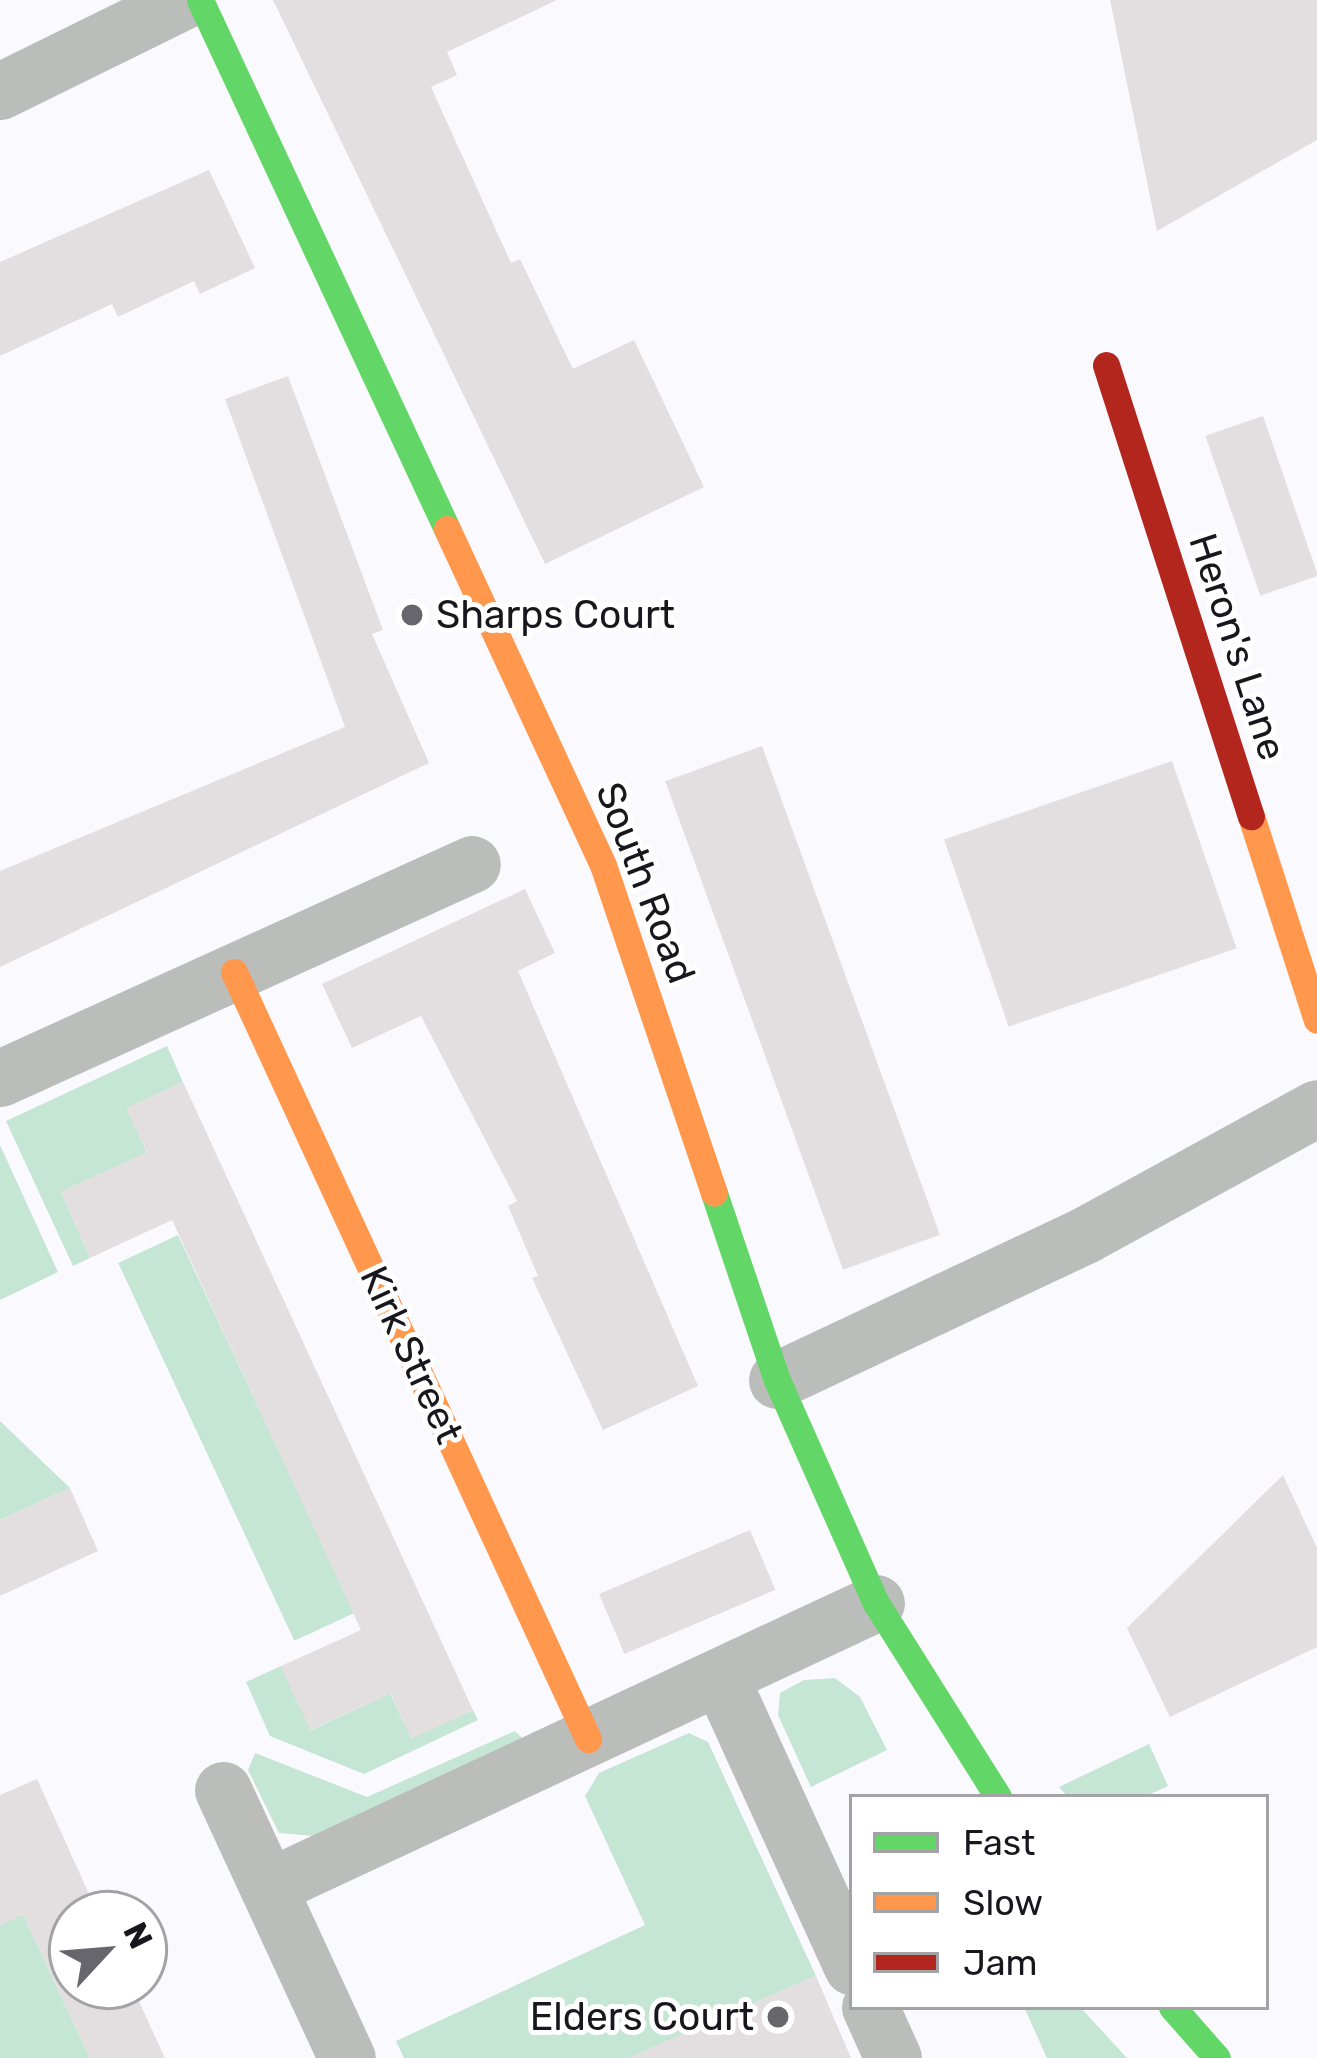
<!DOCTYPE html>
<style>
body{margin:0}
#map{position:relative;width:1317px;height:2058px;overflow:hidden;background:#faf9fe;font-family:Rubik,sans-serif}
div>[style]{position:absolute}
.green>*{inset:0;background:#c5e5d5;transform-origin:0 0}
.building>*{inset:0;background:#e3dfe0;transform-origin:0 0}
.street>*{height:57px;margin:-28.5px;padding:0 28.5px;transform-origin:28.5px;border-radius:28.5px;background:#bbbdbb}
.fast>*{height:27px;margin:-13.5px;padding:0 13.5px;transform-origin:13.5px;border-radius:13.5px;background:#63d668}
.slow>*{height:27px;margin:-13.5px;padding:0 13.5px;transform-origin:13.5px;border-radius:13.5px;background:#ff974d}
.jam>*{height:27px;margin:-13.5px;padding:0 13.5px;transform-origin:13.5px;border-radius:13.5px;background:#b3261e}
.dots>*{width:33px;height:33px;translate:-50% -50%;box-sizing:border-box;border:6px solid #fff;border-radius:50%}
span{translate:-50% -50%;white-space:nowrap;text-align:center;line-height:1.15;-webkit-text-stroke:10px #fff;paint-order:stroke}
.poi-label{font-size:39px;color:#18171d}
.left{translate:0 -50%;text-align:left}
.right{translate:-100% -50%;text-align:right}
.street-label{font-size:39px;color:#18171d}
.legend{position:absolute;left:849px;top:1794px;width:420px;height:216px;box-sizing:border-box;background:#fff;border:3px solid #a3a2a5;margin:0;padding:15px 21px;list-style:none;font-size:36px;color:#18171d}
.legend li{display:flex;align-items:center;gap:24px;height:60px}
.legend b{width:60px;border:3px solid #a3a2a5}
.north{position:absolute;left:48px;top:1890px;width:120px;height:120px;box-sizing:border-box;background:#fff;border:3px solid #a3a2a5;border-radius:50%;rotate:64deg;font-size:33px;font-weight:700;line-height:48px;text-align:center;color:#18171d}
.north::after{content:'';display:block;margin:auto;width:42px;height:54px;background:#67666c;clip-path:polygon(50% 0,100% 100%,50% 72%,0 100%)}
</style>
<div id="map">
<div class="green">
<div style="clip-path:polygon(167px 1046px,183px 1082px,127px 1108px,154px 1169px,133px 1159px,61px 1192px,90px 1258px,73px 1266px,6px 1121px)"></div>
<div style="clip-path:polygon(0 1145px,58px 1272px,0 1300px)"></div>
<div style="left:178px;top:1235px;width:417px;height:66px;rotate:65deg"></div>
<div style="clip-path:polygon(0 1421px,70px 1488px,0 1520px)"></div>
<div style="clip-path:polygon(281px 1666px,311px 1730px,380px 1698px,383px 1677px,411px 1738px,473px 1710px,478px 1720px,364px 1774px,270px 1736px,246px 1682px)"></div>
<div style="clip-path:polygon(835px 1678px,860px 1697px,887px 1750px,811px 1787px,778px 1715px,780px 1693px,804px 1680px)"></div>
<div style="clip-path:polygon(515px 1731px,522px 1738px,314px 1836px,279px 1833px,248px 1770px,255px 1753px,367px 1797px)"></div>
<div style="clip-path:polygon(689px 1733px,708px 1742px,816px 1976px,629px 2058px,404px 2058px,396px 2041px,645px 1925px,585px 1796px,599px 1773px)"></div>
<div style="clip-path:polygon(1149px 1744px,1168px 1786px,1144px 1797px,1068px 1797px,1059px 1787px)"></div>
<div style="clip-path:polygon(23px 1914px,90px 2058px,0 2058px,0 1925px)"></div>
<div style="clip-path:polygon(1024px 2007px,1080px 2007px,1127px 2058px,1047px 2058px)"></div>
</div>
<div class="building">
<div style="clip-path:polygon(273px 0,557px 0,447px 52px,457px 75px,431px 87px,511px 263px,520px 259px,573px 369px,634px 340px,704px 487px,545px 564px)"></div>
<div style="clip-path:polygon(1110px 0,1317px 0,1317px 140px,1157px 231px)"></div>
<div style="clip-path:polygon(209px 170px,255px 268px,200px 294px,194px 281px,118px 317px,112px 304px,0 356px,0 262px)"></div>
<div style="clip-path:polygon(288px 376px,383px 630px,372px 634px,429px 763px,0 967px,0 871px,345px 727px,225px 399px)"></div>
<div style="left:1263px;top:416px;width:169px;height:61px;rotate:71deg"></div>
<div style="left:762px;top:746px;width:520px;height:103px;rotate:70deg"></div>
<div style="left:1172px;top:761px;width:198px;height:241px;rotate:71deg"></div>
<div style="clip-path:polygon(525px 889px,555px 953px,518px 971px,698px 1386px,603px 1430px,532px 1278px,538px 1276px,508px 1206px,517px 1201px,421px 1016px,352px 1048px,322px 984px)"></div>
<div style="clip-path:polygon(183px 1082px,473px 1710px,411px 1739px,391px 1693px,310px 1730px,281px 1666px,361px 1630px,172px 1220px,90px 1258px,61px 1192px,147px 1152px,126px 1108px)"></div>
<div style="clip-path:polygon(1283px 1475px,1317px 1548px,1317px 1647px,1170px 1717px,1127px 1628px)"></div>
<div style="clip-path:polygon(70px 1488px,98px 1551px,0 1596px,0 1520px)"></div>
<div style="left:750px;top:1530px;width:65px;height:164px;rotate:67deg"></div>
<div style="clip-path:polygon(37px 1779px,98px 1914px,72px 1914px,72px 1986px,132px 1986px,165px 2058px,90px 2058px,23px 1914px,0 1925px,0 1795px)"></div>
<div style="clip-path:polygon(816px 1976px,851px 2058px,629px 2058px)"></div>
</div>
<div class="street">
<div style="left:0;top:91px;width:206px;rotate:-26.2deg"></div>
<div style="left:0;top:1078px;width:518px;rotate:-24.39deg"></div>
<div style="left:777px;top:1380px;width:340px;rotate:-25.2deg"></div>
<div style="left:1085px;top:1235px;width:264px;rotate:-28.7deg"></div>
<div style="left:721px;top:1679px;width:316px;rotate:65.5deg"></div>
<div style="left:223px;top:1790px;width:295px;rotate:65.2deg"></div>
<div style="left:268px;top:1887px;width:671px;rotate:-25.04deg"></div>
<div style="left:870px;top:2007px;width:56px;rotate:65.7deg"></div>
</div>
<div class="fast">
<div style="left:200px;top:0;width:584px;rotate:64.97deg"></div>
<div style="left:714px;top:1193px;width:197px;rotate:71.4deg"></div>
<div style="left:777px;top:1380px;width:244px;rotate:66.1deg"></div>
<div style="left:876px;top:1603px;width:229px;rotate:57.8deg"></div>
<div style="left:1172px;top:2007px;width:68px;rotate:48.6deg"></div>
</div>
<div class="slow">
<div style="left:447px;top:529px;width:370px;rotate:65.1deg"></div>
<div style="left:603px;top:865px;width:346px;rotate:71.3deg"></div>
<div style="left:1251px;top:816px;width:214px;rotate:72.1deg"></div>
<div style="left:234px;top:972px;width:845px;rotate:65.22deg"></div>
</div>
<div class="jam">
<div style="left:1106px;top:365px;width:474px;rotate:72.2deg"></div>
</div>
<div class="dots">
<div style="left:412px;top:615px;background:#67666c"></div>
<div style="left:778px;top:2017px;background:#67666c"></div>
</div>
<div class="poi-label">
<span class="left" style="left:436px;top:615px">Sharps Court</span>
<span class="right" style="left:754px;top:2017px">Elders Court</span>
</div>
<div class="street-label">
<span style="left:1237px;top:647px;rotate:72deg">Heron's Lane</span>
<span style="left:645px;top:883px;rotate:69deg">South Road</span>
<span style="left:411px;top:1355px;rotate:65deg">Kirk Street</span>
</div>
<ul class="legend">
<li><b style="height:15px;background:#63d668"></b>Fast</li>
<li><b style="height:15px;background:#ff974d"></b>Slow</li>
<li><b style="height:15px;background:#b3261e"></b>Jam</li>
</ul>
<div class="north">N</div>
</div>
